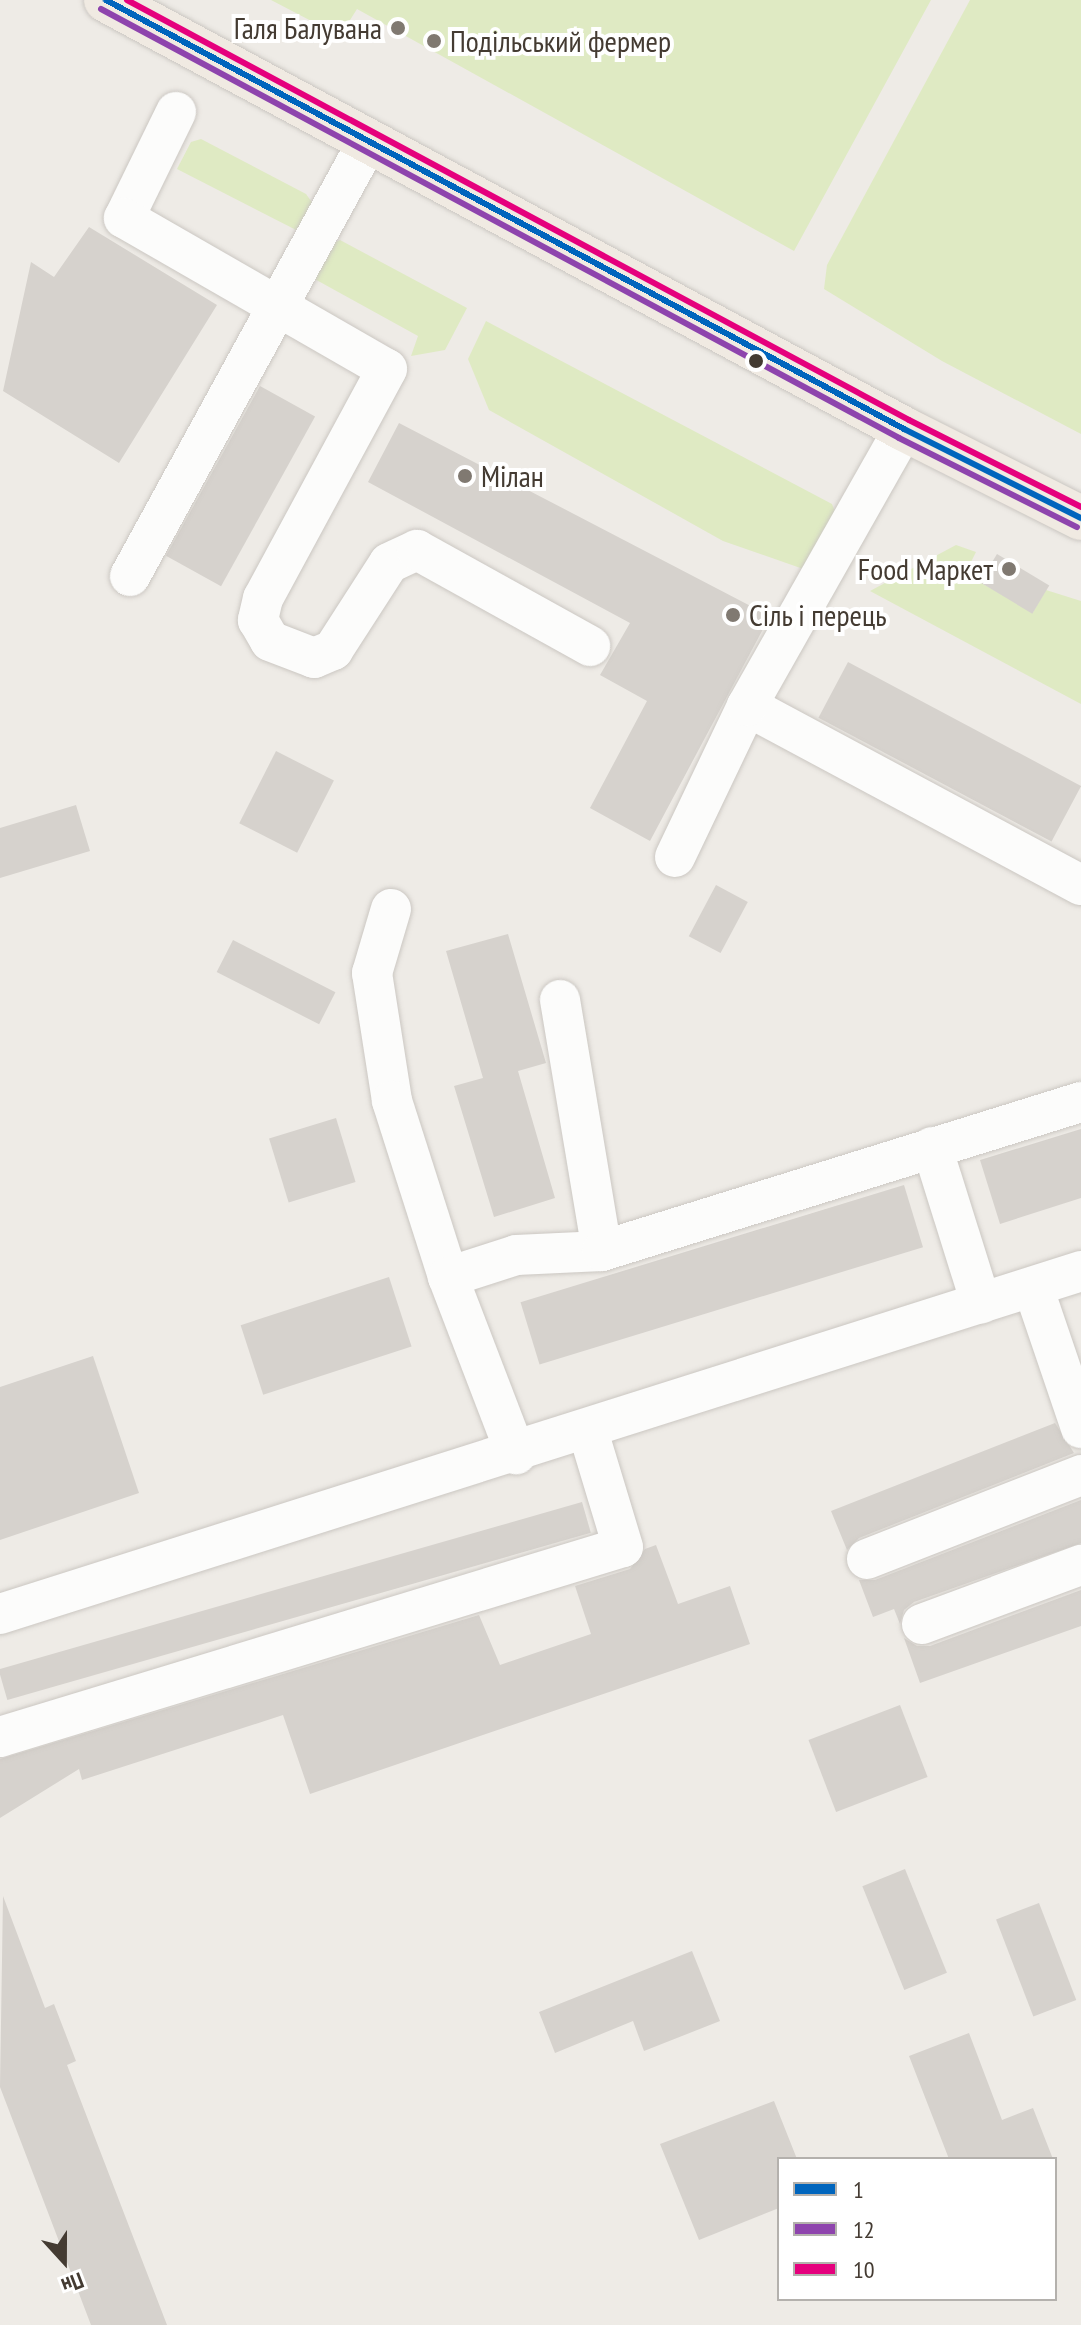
<!DOCTYPE html>
<meta charset="utf-8">
<style>
body{margin:0}
#map{position:relative;width:1081px;height:2325px;overflow:hidden;background:#eeebe6;font-family:"PT Sans Narrow",sans-serif}
div>[style]{position:absolute}
.green>*{inset:0;background:#dfeac3}
.building>*{inset:0;background:#d6d2cd;transform-origin:0 0}
.roads{filter:drop-shadow(0 0 2px #cbc7c2) drop-shadow(0 0 2px #cbc7c2)}
.minor>*{height:40px;margin:-20px;padding:0 20px;transform-origin:20px;border-radius:20px;background:#fcfcfb}
.major>*{height:44px;margin:-22px;padding:0 22px;transform-origin:22px;border-radius:22px;background:#f0eae2}
.bus-1>*{height:6px;margin:-3px;padding:0 3px;transform-origin:3px;border-radius:3px;background:#0065bd}
.bus-2>*{height:6px;margin:-3px;padding:0 3px;transform-origin:3px;border-radius:3px;background:#8e44ad}
.bus-3>*{height:6px;margin:-3px;padding:0 3px;transform-origin:3px;border-radius:3px;background:#e5007d}
.dots>*{width:22px;height:22px;translate:-50% -50%;box-sizing:border-box;border:4px solid #fff;border-radius:50%}
span{translate:-50% -50%;white-space:nowrap;text-align:center;line-height:1.15;-webkit-text-stroke:8px #fff;paint-order:stroke}
.poi-label{font-size:30px;color:#443b32}
.right{translate:-100% -50%;text-align:right}
.left{translate:0 -50%;text-align:left}
.legend{position:absolute;left:777px;top:2157px;width:280px;height:144px;box-sizing:border-box;background:#fff;border:2px solid #b4b1ad;margin:0;padding:10px 14px;list-style:none;font-size:24px;color:#443b32}
.legend li{display:flex;align-items:center;gap:16px;height:40px}
.legend b{width:40px;border:2px solid #b4b1ad}
.north{position:absolute;left:24px;top:2221px;width:80px;height:80px;-webkit-text-stroke:6px #fff;paint-order:stroke;rotate:159deg;font-size:22px;font-weight:700;line-height:32px;text-align:center;color:#443b32}
.north::after{content:'';display:block;margin:auto;width:28px;height:36px;background:#443b32;clip-path:polygon(50% 0,100% 100%,50% 72%,0 100%)}
</style>
<div id="map">
<div class="green">
<div style="clip-path:polygon(271px 0,931px 0,794px 251px,357px 9px,340px 36px)"></div>
<div style="clip-path:polygon(970px 0,1081px 0,1081px 434px,942px 361px,824px 289px,827px 265px)"></div>
<div style="clip-path:polygon(201px 139px,306px 194px,314px 205px,302px 233px,177px 169px,191px 142px)"></div>
<div style="clip-path:polygon(340px 240px,467px 308px,445px 350px,411px 356px,418px 336px,311px 277px,328px 245px)"></div>
<div style="clip-path:polygon(486px 321px,832px 504px,838px 519px,809px 571px,723px 541px,489px 410px,468px 359px)"></div>
<div style="clip-path:polygon(956px 545px,976px 552px,965px 574px,1033px 612px,1046px 590px,1081px 601px,1081px 704px,870px 591px)"></div>
</div>
<div class="building">
<div style="clip-path:polygon(89px 227px,217px 305px,119px 463px,3px 391px,31px 262px,54px 277px)"></div>
<div style="left:260px;top:386px;width:63px;height:194px;rotate:29deg"></div>
<div style="clip-path:polygon(399px 423px,770px 616px,650px 841px,590px 808px,647px 701px,600px 675px,630px 623px,368px 482px)"></div>
<div style="left:997px;top:554px;width:61px;height:33px;rotate:31deg"></div>
<div style="left:848px;top:662px;width:264px;height:63px;rotate:28deg"></div>
<div style="left:276px;top:751px;width:65px;height:81px;rotate:27deg"></div>
<div style="clip-path:polygon(76px 805px,90px 851px,0 878px,0 828px)"></div>
<div style="left:716px;top:885px;width:36px;height:58px;rotate:28deg"></div>
<div style="clip-path:polygon(508px 934px,546px 1063px,518px 1071px,555px 1198px,494px 1217px,454px 1086px,483px 1078px,446px 951px)"></div>
<div style="left:233px;top:940px;width:115px;height:36px;rotate:27deg"></div>
<div style="left:336px;top:1118px;width:67px;height:70px;rotate:73deg"></div>
<div style="clip-path:polygon(1081px 1129px,1081px 1198px,1000px 1224px,980px 1160px)"></div>
<div style="left:904px;top:1185px;width:65px;height:401px;rotate:73deg"></div>
<div style="left:389px;top:1277px;width:73px;height:156px;rotate:72deg"></div>
<div style="clip-path:polygon(93px 1356px,139px 1493px,0 1540px,0 1387px)"></div>
<div style="clip-path:polygon(1055px 1423px,1074px 1453px,859px 1538px,847px 1550px,831px 1511px)"></div>
<div style="clip-path:polygon(1081px 1500px,1081px 1543px,914px 1602px,904px 1610px,900px 1624px,894px 1609px,873px 1617px,859px 1580px,875px 1580px)"></div>
<div style="left:582px;top:1502px;width:32px;height:607px;rotate:74deg"></div>
<div style="clip-path:polygon(656px 1545px,678px 1604px,730px 1586px,750px 1644px,310px 1794px,283px 1715px,82px 1780px,79px 1769px,0 1818px,0 1759px,479px 1615px,500px 1665px,591px 1634px,575px 1586px,630px 1569px,645px 1549px)"></div>
<div style="clip-path:polygon(1081px 1590px,1081px 1626px,920px 1683px,904px 1638px,917px 1646px,930px 1646px)"></div>
<div style="left:900px;top:1705px;width:77px;height:98px;rotate:69deg"></div>
<div style="left:905px;top:1869px;width:112px;height:46px;rotate:68deg"></div>
<div style="clip-path:polygon(3px 1896px,45px 2008px,54px 2004px,76px 2061px,67px 2065px,167px 2325px,91px 2325px,0 2087px)"></div>
<div style="left:1039px;top:1903px;width:104px;height:46px;rotate:69deg"></div>
<div style="clip-path:polygon(692px 1951px,720px 2021px,644px 2051px,633px 2021px,555px 2053px,539px 2012px)"></div>
<div style="clip-path:polygon(969px 2033px,1002px 2120px,1033px 2108px,1053px 2159px,949px 2159px,909px 2056px)"></div>
<div style="clip-path:polygon(774px 2101px,797px 2159px,779px 2159px,779px 2208px,699px 2240px,660px 2144px)"></div>
</div>
<div class="roads">
<div class="minor">
<div style="left:176px;top:112px;width:118px;rotate:116.1deg"></div>
<div style="left:124px;top:218px;width:303px;rotate:29.9deg"></div>
<div style="left:387px;top:369px;width:260px;rotate:118.4deg"></div>
<div style="left:263px;top:598px;width:23px;rotate:103deg"></div>
<div style="left:258px;top:620px;width:24px;rotate:60deg"></div>
<div style="left:270px;top:641px;width:47px;rotate:21.1deg"></div>
<div style="left:314px;top:658px;width:21px;rotate:-23deg"></div>
<div style="left:333px;top:650px;width:103px;rotate:-57.2deg"></div>
<div style="left:389px;top:563px;width:31px;rotate:-25deg"></div>
<div style="left:417px;top:550px;width:198px;rotate:29deg"></div>
<div style="left:130px;top:576px;width:496px;rotate:-61.3deg"></div>
<div style="left:747px;top:706px;width:379px;rotate:28.2deg"></div>
<div style="left:675px;top:857px;width:167px;rotate:-64.5deg"></div>
<div style="left:747px;top:706px;width:318px;rotate:-60.5deg"></div>
<div style="left:391px;top:909px;width:67px;rotate:106.5deg"></div>
<div style="left:372px;top:973px;width:130px;rotate:81.1deg"></div>
<div style="left:392px;top:1101px;width:185px;rotate:72.3deg"></div>
<div style="left:448px;top:1277px;width:190px;rotate:69deg"></div>
<div style="left:560px;top:1000px;width:254px;rotate:80.5deg"></div>
<div style="left:932px;top:1147px;width:164px;rotate:72.6deg"></div>
<div style="left:448px;top:1277px;width:71px;rotate:-17.9deg"></div>
<div style="left:516px;top:1255px;width:86px;rotate:-2.7deg"></div>
<div style="left:602px;top:1251px;width:502px;rotate:-17.28deg"></div>
<div style="left:1033px;top:1287px;width:149px;rotate:71.2deg"></div>
<div style="left:867px;top:1559px;width:230px;rotate:-21.4deg"></div>
<div style="left:0;top:1614px;width:1134px;rotate:-17.6deg"></div>
<div style="left:922px;top:1624px;width:170px;rotate:-20.4deg"></div>
<div style="left:0;top:1737px;width:651px;rotate:-16.96deg"></div>
<div style="left:623px;top:1547px;width:121px;rotate:-106.8deg"></div>
</div>
<div class="major">
<div style="left:106px;top:0;width:906px;rotate:28.26deg"></div>
<div style="left:904px;top:429px;width:198px;rotate:26.7deg"></div>
</div>
</div>
<div class="bus-1">
<div style="left:106px;top:0;width:906px;rotate:28.26deg"></div>
<div style="left:904px;top:429px;width:198px;rotate:26.7deg"></div>
</div>
<div class="bus-2">
<div style="left:101px;top:9px;width:906px;rotate:28.26deg"></div>
<div style="left:899px;top:438px;width:199px;rotate:26.6deg"></div>
</div>
<div class="bus-3">
<div style="left:127px;top:0;width:888px;rotate:28.24deg"></div>
<div style="left:909px;top:420px;width:193px;rotate:26.8deg"></div>
</div>
<div class="dots">
<div style="left:398px;top:28px;background:#807971"></div>
<div style="left:434px;top:41px;background:#807971"></div>
<div style="left:756px;top:361px;background:#443b32"></div>
<div style="left:465px;top:476px;background:#807971"></div>
<div style="left:1009px;top:569px;background:#807971"></div>
<div style="left:733px;top:615px;background:#807971"></div>
</div>
<div class="poi-label">
<span class="right" style="left:382px;top:28px">Галя Балувана</span>
<span class="left" style="left:450px;top:41px">Подільський фермер</span>
<span class="left" style="left:481px;top:476px">Мілан</span>
<span class="right" style="left:993px;top:569px">Food Маркет</span>
<span class="left" style="left:749px;top:615px">Сіль і перець</span>
</div>
<ul class="legend">
<li><b style="height:10px;background:#0065bd"></b>1</li>
<li><b style="height:10px;background:#8e44ad"></b>12</li>
<li><b style="height:10px;background:#e5007d"></b>10</li>
</ul>
<div class="north">Пн</div>
</div>
